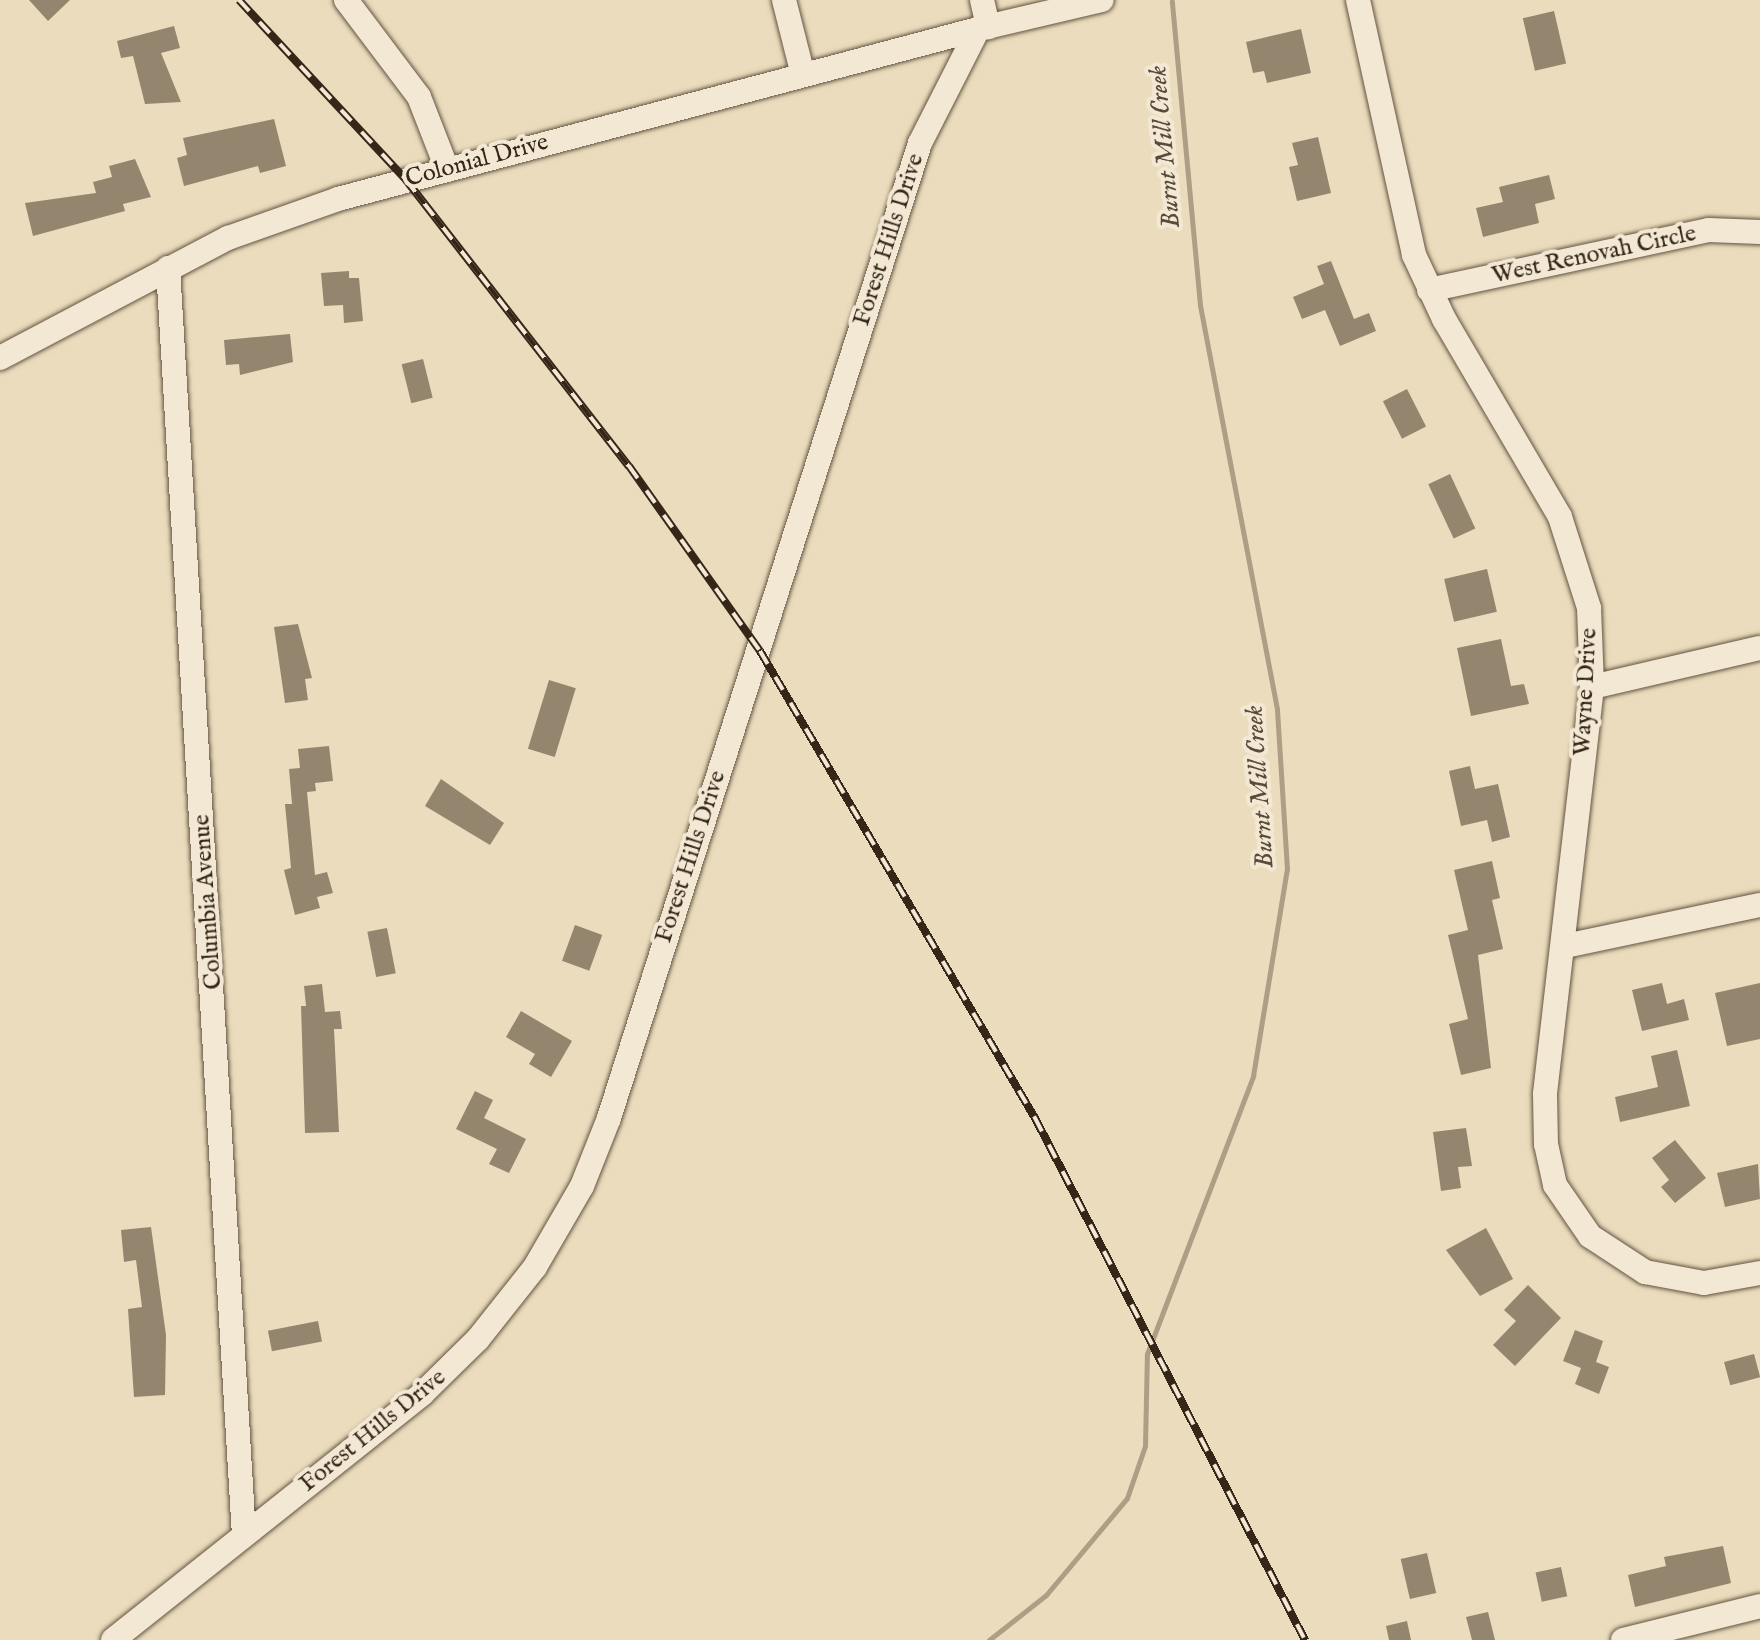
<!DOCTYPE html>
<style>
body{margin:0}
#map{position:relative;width:1760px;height:1640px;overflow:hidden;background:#ebdcbd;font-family:"IM FELL English",serif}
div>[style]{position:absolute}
.stream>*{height:5px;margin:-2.5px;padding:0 2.5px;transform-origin:2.5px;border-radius:2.5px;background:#ad9e85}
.building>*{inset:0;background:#94856e;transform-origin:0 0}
.roads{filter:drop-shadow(0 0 2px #635441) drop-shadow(0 0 2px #635441)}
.minor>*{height:24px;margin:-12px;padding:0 12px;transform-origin:12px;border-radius:12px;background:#f2e8d4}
.rail>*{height:8px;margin-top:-4px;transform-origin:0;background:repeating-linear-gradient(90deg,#f2e8d4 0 15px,#362618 0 30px);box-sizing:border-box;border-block:2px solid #362618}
span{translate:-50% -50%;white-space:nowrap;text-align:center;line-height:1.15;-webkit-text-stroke:8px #f2e8d4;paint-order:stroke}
.street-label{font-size:24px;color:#362618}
.water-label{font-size:26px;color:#5a4a39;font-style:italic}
</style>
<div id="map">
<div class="stream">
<div style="left:989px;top:1640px;width:73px;rotate:-38.3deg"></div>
<div style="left:1046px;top:1595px;width:126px;rotate:-50.1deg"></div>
<div style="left:1127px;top:1498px;width:55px;rotate:-70.9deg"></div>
<div style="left:1145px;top:1446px;width:92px;rotate:-88.8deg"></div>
<div style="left:1147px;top:1354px;width:298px;rotate:-69.1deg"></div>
<div style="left:1253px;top:1076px;width:210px;rotate:-80.7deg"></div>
<div style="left:1287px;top:869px;width:160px;rotate:-93.6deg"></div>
<div style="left:1277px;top:709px;width:411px;rotate:-100.8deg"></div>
<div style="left:1200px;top:305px;width:305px;rotate:-95.3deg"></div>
</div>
<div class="building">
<div style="clip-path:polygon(29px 0,70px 0,48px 21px)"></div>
<div style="left:1554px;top:11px;width:54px;height:32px;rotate:77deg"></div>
<div style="clip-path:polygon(174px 26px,180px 48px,161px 53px,181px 102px,145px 104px,133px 56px,121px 58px,117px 41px)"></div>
<div style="clip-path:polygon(1301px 29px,1311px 73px,1267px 83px,1264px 71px,1253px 73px,1246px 42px)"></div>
<div style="clip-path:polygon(274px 119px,286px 166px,260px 173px,258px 166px,184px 186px,177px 158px,187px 155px,183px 138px)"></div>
<div style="clip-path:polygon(1318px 137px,1331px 193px,1297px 201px,1289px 167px,1298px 165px,1292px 143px)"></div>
<div style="clip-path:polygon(135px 159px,151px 197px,123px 204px,125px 211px,33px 236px,25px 203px,96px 193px,93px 182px,112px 177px,109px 166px)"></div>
<div style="clip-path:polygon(1549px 175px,1555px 199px,1535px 204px,1539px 223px,1483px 237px,1476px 208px,1503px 202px,1499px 187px)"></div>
<div style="clip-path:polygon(1331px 261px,1354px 319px,1369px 313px,1376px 331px,1340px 346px,1325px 310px,1302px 319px,1293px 297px,1324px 284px,1317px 266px)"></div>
<div style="clip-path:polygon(349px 271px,349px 278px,359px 278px,363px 321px,344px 323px,343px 305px,324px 306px,321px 273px)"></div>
<div style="clip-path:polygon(290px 334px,293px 362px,240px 375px,239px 364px,226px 365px,224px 340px)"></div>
<div style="left:423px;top:359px;width:40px;height:22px;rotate:76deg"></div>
<div style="left:1407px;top:389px;width:42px;height:27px;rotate:63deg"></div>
<div style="left:1450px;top:474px;width:60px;height:24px;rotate:65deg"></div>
<div style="left:1487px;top:569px;width:44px;height:44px;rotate:77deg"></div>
<div style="clip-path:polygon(298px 624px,312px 678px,305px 679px,308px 700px,285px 703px,274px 627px)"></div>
<div style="clip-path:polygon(1501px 639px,1511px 686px,1524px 684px,1529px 704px,1471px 716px,1457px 648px)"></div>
<div style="left:549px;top:680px;width:28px;height:72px;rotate:17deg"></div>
<div style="clip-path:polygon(329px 746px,333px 781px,315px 783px,316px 791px,307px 792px,315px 875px,327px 872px,333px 893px,317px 897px,320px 908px,295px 915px,284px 870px,291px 868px,285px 804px,292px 804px,289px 769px,300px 768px,298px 749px)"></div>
<div style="clip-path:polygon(1470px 766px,1475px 789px,1498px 784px,1510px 837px,1492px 842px,1487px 820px,1461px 826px,1449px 771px)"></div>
<div style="clip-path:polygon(441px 779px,504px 823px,490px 845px,425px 806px)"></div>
<div style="clip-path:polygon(1492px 861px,1500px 898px,1492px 900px,1503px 949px,1478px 955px,1491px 1068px,1461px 1075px,1449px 1024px,1468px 1019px,1448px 935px,1468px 930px,1454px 870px)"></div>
<div style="left:575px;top:925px;width:29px;height:38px;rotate:20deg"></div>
<div style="left:387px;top:928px;width:46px;height:20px;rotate:79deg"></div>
<div style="clip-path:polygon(1662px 983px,1667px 1004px,1684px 999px,1689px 1020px,1642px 1031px,1632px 990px)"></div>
<div style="clip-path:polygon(1760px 983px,1760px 1039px,1727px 1046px,1715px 993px)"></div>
<div style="clip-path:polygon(322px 984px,325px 1012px,340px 1011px,342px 1029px,334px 1029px,339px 1132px,305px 1133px,301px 1006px,306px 1006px,304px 986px)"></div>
<div style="clip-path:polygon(521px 1011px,572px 1041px,551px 1077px,529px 1064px,535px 1054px,506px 1037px)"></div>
<div style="clip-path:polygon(1677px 1050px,1690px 1106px,1620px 1122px,1615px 1097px,1658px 1087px,1651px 1056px)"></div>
<div style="clip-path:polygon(475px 1091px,493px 1100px,484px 1118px,526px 1139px,509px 1173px,489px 1164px,497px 1149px,456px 1129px)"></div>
<div style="clip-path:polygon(1466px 1128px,1472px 1166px,1458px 1167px,1461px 1188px,1441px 1191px,1433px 1132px)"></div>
<div style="clip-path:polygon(1675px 1140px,1706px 1178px,1675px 1203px,1661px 1187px,1669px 1180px,1652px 1158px)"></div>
<div style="clip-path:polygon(1758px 1164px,1760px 1199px,1725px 1207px,1717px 1173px)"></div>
<div style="clip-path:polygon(151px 1227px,166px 1335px,165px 1395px,134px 1397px,128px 1309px,142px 1307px,136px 1260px,124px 1262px,121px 1230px)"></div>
<div style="clip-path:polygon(1486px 1228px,1513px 1279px,1480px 1296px,1446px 1250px)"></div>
<div style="clip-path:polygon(1528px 1285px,1561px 1318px,1515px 1366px,1493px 1345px,1516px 1321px,1504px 1310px)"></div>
<div style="left:318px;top:1321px;width:21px;height:51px;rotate:79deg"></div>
<div style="clip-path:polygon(1575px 1330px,1603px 1341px,1596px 1362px,1609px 1367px,1599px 1394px,1575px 1384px,1581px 1368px,1563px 1361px)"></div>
<div style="left:1754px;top:1354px;width:24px;height:31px;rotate:75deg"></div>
<div style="clip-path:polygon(1723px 1546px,1731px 1583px,1635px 1607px,1628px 1575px,1666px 1566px,1664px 1557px)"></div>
<div style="left:1427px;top:1553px;width:41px;height:27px;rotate:77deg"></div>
<div style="left:1561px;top:1567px;width:30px;height:26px;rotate:78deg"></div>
<div style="clip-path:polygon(1488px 1612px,1495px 1640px,1472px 1640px,1466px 1617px)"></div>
<div style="clip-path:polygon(1407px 1621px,1411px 1640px,1389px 1640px,1386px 1626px)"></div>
</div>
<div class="roads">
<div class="minor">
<div style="left:346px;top:0;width:121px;rotate:53deg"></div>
<div style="left:419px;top:97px;width:77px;rotate:68.7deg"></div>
<div style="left:784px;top:0;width:77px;rotate:75.8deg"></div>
<div style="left:982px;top:0;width:28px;rotate:77deg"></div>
<div style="left:1358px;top:0;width:261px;rotate:77.6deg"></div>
<div style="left:1414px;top:255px;width:71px;rotate:64.9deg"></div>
<div style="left:1444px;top:319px;width:229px;rotate:59.6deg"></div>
<div style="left:1560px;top:517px;width:96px;rotate:72.3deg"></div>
<div style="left:1589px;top:608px;width:79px;rotate:87.8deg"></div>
<div style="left:1592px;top:687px;width:410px;rotate:96.6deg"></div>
<div style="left:1545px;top:1094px;width:50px;rotate:88.9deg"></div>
<div style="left:1546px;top:1144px;width:42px;rotate:77.6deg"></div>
<div style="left:1555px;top:1185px;width:62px;rotate:55.5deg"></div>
<div style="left:1590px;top:1236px;width:66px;rotate:33.2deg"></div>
<div style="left:1645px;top:1272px;width:60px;rotate:10.6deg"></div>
<div style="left:1704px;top:1283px;width:57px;rotate:-10.1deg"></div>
<div style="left:168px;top:268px;width:1269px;rotate:86.57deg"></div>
<div style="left:1429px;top:290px;width:286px;rotate:-12.1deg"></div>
<div style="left:1709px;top:230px;width:51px;rotate:2.2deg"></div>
<div style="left:0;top:358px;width:258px;rotate:-27.8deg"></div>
<div style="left:228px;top:238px;width:117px;rotate:-19.5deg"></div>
<div style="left:338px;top:199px;width:662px;rotate:-14.88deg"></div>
<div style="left:1592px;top:687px;width:172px;rotate:-13.1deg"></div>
<div style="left:1565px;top:946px;width:199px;rotate:-11.9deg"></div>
<div style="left:113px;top:1640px;width:395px;rotate:-38.5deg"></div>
<div style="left:422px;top:1394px;width:78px;rotate:-44.5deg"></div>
<div style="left:478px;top:1339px;width:92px;rotate:-51.6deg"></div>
<div style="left:535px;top:1267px;width:94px;rotate:-59.9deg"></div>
<div style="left:582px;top:1186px;width:73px;rotate:-68.3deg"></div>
<div style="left:609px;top:1118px;width:1023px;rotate:-72.31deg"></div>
<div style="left:920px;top:143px;width:128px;rotate:-63deg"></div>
<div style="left:978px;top:29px;width:127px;rotate:-13.2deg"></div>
<div style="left:1623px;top:1640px;width:141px;rotate:-13.9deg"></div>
</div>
</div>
<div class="rail">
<div style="left:239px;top:0;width:246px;rotate:47.1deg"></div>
<div style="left:406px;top:180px;width:363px;rotate:52.1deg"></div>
<div style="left:629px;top:466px;width:227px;rotate:54.7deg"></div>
<div style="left:760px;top:651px;width:542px;rotate:59.51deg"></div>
<div style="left:1035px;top:1118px;width:588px;rotate:62.65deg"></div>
</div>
<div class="street-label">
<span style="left:477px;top:161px;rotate:-15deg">Colonial Drive</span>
<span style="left:889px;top:240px;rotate:-72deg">Forest Hills Drive</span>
<span style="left:1594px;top:255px;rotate:-12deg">West Renovah Circle</span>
<span style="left:1586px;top:692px;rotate:-87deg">Wayne Drive</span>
<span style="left:691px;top:857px;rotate:-72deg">Forest Hills Drive</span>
<span style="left:208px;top:902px;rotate:-94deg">Columbia Avenue</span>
<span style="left:373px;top:1431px;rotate:-39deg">Forest Hills Drive</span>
</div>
<div class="water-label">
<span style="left:1165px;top:147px;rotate:-95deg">Burnt Mill Creek</span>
<span style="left:1260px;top:787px;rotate:-94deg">Burnt Mill Creek</span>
</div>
</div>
